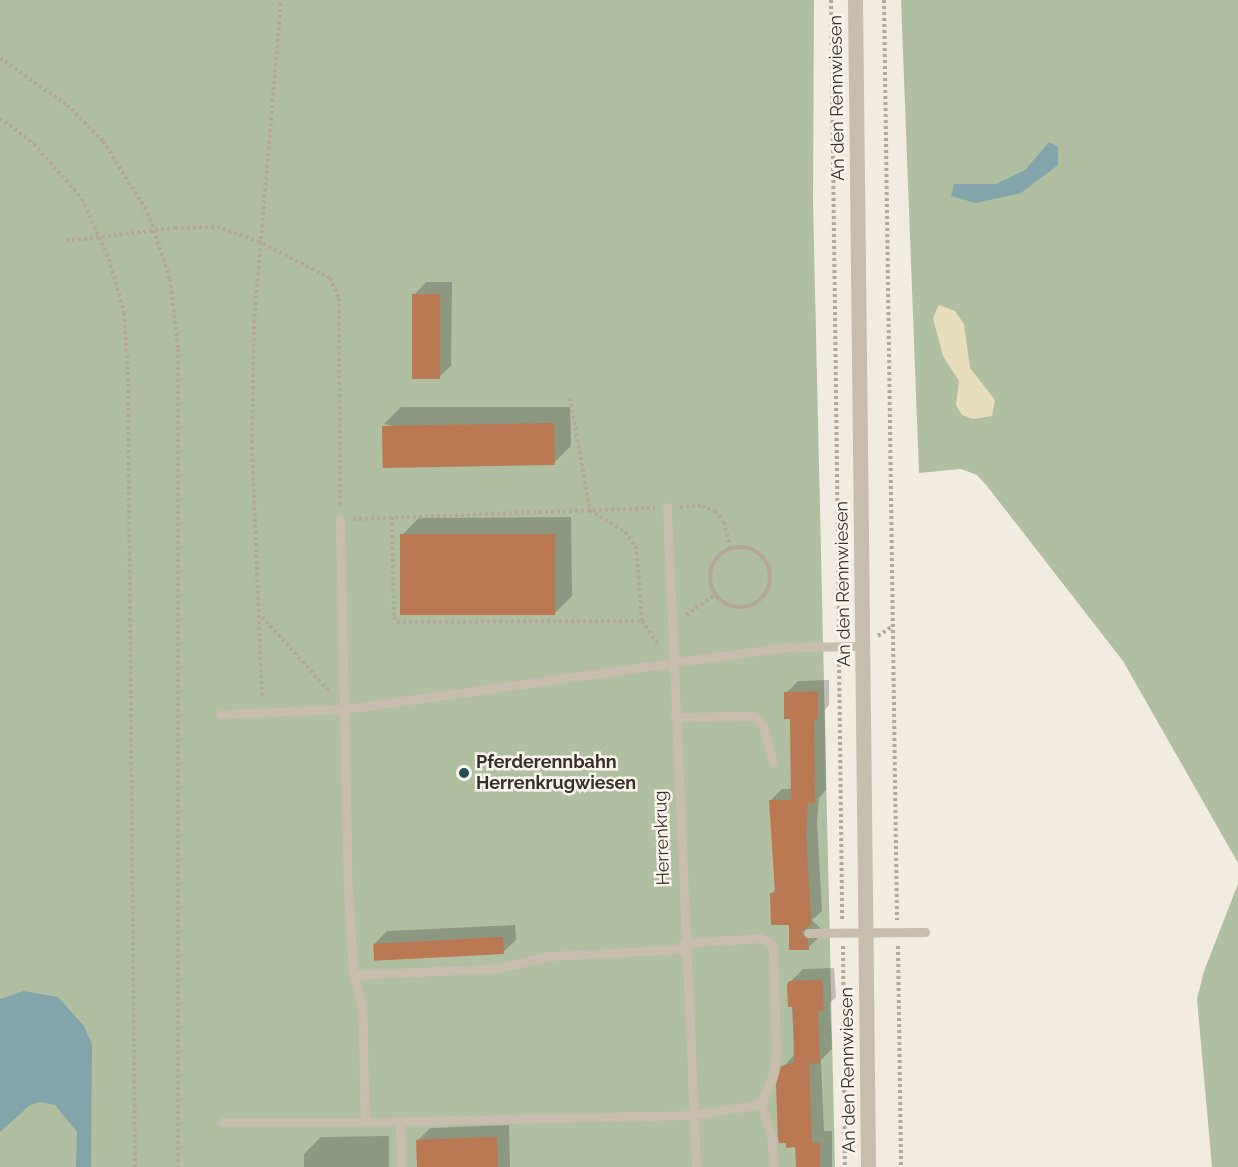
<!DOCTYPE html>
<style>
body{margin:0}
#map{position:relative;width:1238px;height:1167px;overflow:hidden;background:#f1ebe0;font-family:Raleway,sans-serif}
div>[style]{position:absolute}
.green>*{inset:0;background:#b1bfa1}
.sand>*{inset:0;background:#e9deba}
.water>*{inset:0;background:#81a5ab}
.shadow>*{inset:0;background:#0003}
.building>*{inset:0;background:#bb7953;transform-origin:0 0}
.path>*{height:4px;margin-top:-2px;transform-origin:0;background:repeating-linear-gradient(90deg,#b4a797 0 3px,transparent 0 6px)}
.path>.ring{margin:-2px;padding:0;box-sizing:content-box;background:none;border:4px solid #b4a797;border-radius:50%}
.service>*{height:9px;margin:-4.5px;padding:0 4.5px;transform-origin:4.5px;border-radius:4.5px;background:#c8bcac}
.minor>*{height:15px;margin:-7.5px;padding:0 7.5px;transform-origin:7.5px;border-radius:7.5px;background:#c8bcac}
.dots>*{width:16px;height:16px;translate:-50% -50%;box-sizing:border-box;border:3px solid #f9f4ec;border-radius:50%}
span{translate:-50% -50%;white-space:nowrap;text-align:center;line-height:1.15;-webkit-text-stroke:5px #f9f4ec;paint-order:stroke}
.street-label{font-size:18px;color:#37302a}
.poi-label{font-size:18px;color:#37302a;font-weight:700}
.left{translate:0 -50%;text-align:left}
</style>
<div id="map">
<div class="green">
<div style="clip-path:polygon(0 0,814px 0,813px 201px,835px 1167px,0 1167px)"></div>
<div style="clip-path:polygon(901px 0,1238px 0,1238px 863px,1123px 661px,987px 486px,977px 475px,961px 469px,919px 473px)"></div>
<div style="clip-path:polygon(1238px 884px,1238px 1167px,1212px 1167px,1197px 999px,1204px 971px)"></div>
</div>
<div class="sand">
<div style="clip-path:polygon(939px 305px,955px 311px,964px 324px,970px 368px,995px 400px,992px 416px,973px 419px,962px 415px,956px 405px,959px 381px,943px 356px,933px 318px)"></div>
</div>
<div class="water">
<div style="clip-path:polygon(1049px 142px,1058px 147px,1058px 165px,1021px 193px,976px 203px,951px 196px,954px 184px,996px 184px,1025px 170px)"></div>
<div style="clip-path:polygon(24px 991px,58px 997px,84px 1026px,92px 1044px,91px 1167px,76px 1167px,77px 1132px,55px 1105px,40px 1102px,30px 1105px,0 1132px,0 999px)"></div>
</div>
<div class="shadow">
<div style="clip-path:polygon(426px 282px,452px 282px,451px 366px,438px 378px,414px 295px)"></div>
<div style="clip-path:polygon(401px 407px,570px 407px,571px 446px,554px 463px,384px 424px)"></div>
<div style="clip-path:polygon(571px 517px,572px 596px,555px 613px,402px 535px,419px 518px)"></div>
<div style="clip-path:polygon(829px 680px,829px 705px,825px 710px,826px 790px,819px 798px,817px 822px,822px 911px,812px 920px,820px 928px,820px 936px,808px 948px,771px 894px,776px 889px,770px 801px,782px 789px,793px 789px,791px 717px,786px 693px,798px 681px)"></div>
<div style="clip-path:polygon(515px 925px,516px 940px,503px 952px,374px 944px,387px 931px)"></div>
<div style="clip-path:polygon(834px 968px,836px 997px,830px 1003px,832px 1049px,821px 1060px,824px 1131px,832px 1131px,832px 1167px,796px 1167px,797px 1146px,783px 1067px,795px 1054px,790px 982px,803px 969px)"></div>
<div style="clip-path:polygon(509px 1125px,510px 1167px,419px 1167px,418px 1140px,430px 1128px)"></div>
<div style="clip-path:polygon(389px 1136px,389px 1167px,304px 1167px,304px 1154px,321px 1137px)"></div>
</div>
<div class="building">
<div style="left:412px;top:294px;width:28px;height:85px"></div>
<div style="left:554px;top:423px;width:42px;height:172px;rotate:89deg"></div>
<div style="left:400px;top:534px;width:155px;height:81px"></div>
<div style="clip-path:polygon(818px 691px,818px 719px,814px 719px,815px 803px,808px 803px,806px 834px,811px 924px,801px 932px,808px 940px,809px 950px,789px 950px,789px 925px,771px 925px,770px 893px,775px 893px,769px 800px,791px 800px,790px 719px,784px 719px,784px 692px)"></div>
<div style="left:503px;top:937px;width:17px;height:130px;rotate:87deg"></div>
<div style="clip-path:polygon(822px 980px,824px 1011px,818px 1011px,820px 1063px,809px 1064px,812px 1143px,820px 1143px,820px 1167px,796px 1167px,795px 1147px,786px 1148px,786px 1143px,779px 1143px,778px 1139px,776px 1085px,781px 1066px,794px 1063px,793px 1007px,788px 1007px,787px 985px,789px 981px)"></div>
<div style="left:497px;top:1137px;width:30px;height:81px;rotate:88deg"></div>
</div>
<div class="path">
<div style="left:831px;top:0;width:632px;rotate:89.27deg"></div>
<div style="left:884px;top:0;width:920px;rotate:89.19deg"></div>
<div style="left:0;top:58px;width:82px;rotate:35deg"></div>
<div style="left:67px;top:105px;width:51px;rotate:45deg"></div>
<div style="left:103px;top:141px;width:85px;rotate:58deg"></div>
<div style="left:148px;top:213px;width:70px;rotate:71.6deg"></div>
<div style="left:170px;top:279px;width:70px;rotate:83.5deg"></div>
<div style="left:178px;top:349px;width:818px;rotate:90deg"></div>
<div style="left:0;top:118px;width:43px;rotate:37.4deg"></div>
<div style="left:34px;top:144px;width:73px;rotate:48.9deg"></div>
<div style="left:82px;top:199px;width:66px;rotate:65.8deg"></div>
<div style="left:109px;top:259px;width:56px;rotate:74.5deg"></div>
<div style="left:124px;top:313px;width:59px;rotate:86.1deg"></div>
<div style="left:128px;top:372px;width:795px;rotate:89.5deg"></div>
<div style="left:66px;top:241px;width:110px;rotate:-6.8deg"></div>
<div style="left:175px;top:228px;width:42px;rotate:-1.4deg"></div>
<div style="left:217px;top:227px;width:43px;rotate:18.9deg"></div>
<div style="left:258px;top:241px;width:81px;rotate:27.2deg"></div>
<div style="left:330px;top:278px;width:22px;rotate:66deg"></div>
<div style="left:339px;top:298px;width:210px;rotate:89.7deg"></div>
<div style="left:570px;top:398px;width:114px;rotate:79.9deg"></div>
<div style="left:590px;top:510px;width:41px;rotate:32.2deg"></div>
<div style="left:625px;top:532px;width:18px;rotate:52deg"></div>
<div style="left:636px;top:546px;width:75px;rotate:85.4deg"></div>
<div style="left:642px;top:621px;width:29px;rotate:55deg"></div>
<div style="left:680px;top:507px;width:22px;rotate:-3deg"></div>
<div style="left:702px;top:506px;width:14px;rotate:21deg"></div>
<div style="left:715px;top:511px;width:14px;rotate:51deg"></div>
<div style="left:724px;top:522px;width:27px;rotate:77deg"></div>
<div style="left:392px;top:517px;width:100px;rotate:88.9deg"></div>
<div style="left:394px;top:617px;width:6px;rotate:59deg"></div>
<div style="left:397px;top:622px;width:245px;rotate:-0.2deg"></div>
<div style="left:353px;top:519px;width:302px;rotate:-2.1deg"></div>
<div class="ring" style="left:710px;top:547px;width:56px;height:56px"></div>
<div style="left:686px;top:615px;width:37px;rotate:-35deg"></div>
<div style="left:262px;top:617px;width:100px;rotate:47.8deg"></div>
<div style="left:878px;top:636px;width:18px;rotate:-34deg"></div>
<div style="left:839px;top:658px;width:262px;rotate:89.3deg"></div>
<div style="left:262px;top:696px;width:253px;rotate:-92.3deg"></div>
<div style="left:252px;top:443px;width:120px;rotate:-89deg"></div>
<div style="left:254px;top:323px;width:324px;rotate:-85.2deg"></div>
<div style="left:843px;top:946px;width:221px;rotate:89.5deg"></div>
<div style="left:898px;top:946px;width:221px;rotate:89.2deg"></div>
</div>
<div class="service">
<div style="left:667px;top:507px;width:661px;rotate:87.48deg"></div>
<div style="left:340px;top:520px;width:367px;rotate:88.8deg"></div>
<div style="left:348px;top:887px;width:88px;rotate:86.7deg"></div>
<div style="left:353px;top:975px;width:31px;rotate:73deg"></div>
<div style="left:362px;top:1005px;width:117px;rotate:88.5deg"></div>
<div style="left:365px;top:1122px;width:329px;rotate:-1.2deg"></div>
<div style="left:694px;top:1115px;width:68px;rotate:-9.3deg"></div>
<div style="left:220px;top:714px;width:125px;rotate:-2.3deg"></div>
<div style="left:345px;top:709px;width:446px;rotate:-8deg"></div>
<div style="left:787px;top:647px;width:76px;rotate:-0.8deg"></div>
<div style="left:674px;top:717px;width:80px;rotate:-0.7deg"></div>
<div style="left:754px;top:716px;width:13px;rotate:48deg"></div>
<div style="left:763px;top:726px;width:38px;rotate:75deg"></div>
<div style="left:808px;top:933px;width:117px;rotate:-0.5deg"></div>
<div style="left:683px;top:943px;width:79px;rotate:-3.6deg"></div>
<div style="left:762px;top:938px;width:14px;rotate:36deg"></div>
<div style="left:773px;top:946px;width:105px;rotate:88.4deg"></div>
<div style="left:776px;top:1051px;width:21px;rotate:95deg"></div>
<div style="left:774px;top:1072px;width:35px;rotate:112deg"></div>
<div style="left:761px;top:1104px;width:33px;rotate:72deg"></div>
<div style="left:771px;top:1135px;width:32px;rotate:85deg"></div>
<div style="left:353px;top:975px;width:146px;rotate:-2.7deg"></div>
<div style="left:499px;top:968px;width:51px;rotate:-13.5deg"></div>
<div style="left:549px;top:956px;width:135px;rotate:-3deg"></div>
<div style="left:223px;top:1122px;width:142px"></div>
<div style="left:400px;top:1123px;width:44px;rotate:88.7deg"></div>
</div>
<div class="minor">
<div style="left:855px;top:0;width:1167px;rotate:89.36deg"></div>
</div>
<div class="dots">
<div style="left:464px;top:773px;background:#234c55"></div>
</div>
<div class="street-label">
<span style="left:837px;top:98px;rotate:-91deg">An den Rennwiesen</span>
<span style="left:843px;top:584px;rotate:-91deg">An den Rennwiesen</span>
<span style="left:662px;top:838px;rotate:-92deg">Herrenkrug</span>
<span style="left:848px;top:1070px;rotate:-91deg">An den Rennwiesen</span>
</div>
<div class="poi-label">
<span class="left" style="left:476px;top:773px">Pferderennbahn<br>Herrenkrugwiesen</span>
</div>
</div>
